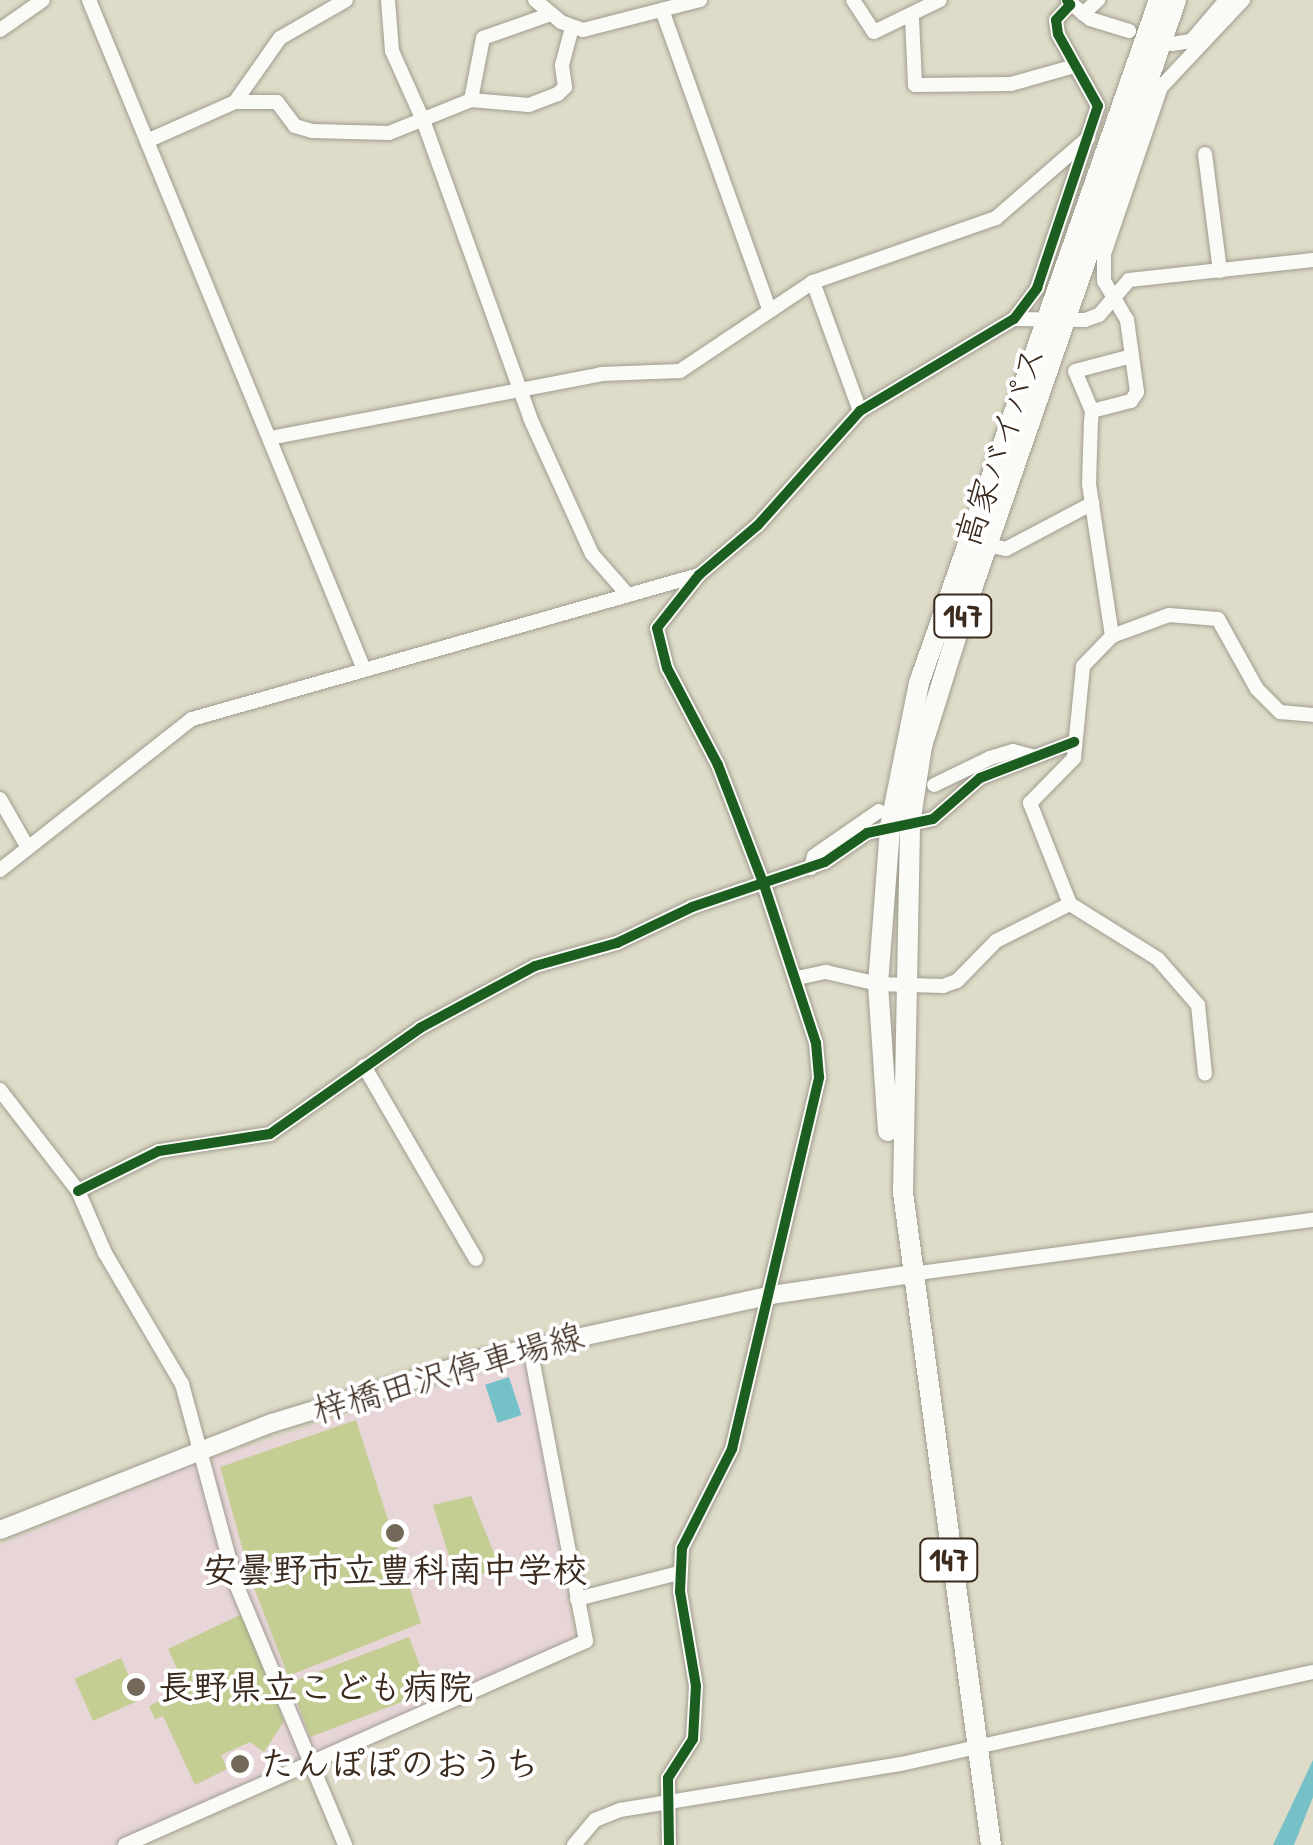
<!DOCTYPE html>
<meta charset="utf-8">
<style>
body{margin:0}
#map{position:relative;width:1313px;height:1845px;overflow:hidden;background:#dedbc8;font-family:"Patrick Hand","Klee One",sans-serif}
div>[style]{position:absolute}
.built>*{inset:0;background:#e7d5d8}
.green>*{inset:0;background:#c4ce93;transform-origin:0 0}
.water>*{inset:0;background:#76c0c8;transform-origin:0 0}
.roads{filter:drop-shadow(0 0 2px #a09c8f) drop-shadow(0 0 2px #a09c8f)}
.minor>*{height:14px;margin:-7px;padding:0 7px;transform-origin:7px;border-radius:7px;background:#fafaf7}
.major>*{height:18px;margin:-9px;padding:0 9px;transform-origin:9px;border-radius:9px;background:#fafaf7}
.highway>*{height:20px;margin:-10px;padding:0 10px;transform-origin:10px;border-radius:10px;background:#fafaf7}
.cycleway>*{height:10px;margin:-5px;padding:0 5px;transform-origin:5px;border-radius:5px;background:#1b5e20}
.dots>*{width:28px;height:28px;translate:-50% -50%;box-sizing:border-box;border:5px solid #fff;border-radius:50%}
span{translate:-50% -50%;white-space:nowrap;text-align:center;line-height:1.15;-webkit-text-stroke:8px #fff;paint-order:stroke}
.shield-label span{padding:2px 8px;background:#fff;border:2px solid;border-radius:8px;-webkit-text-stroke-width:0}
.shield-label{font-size:32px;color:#3b2a1e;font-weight:700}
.street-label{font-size:35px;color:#3b2a1e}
.poi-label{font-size:35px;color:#3b2a1e;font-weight:700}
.left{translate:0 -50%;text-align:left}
</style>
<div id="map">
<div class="built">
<div style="clip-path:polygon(522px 1359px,528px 1362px,576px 1643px,314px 1756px,238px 1580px,211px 1465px,215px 1457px)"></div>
<div style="clip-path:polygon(198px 1462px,229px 1582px,301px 1759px,117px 1845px,0 1845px,0 1545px)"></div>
</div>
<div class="green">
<div style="clip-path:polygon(356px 1420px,421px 1623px,288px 1676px,251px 1580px,220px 1467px)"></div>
<div style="clip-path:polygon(471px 1496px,500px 1568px,457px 1582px,433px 1505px)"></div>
<div style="clip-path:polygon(242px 1614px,284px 1721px,264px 1752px,250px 1742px,221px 1755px,227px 1769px,195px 1785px,163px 1716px,155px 1719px,149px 1706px,186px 1688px,168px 1649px)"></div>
<div style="left:409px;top:1637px;width:58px;height:128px;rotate:69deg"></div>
<div style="left:121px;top:1658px;width:46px;height:51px;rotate:66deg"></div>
</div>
<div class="water">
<div style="left:509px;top:1377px;width:40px;height:25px;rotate:72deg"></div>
<div style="clip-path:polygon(1313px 1760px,1313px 1797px,1294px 1845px,1273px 1845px)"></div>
</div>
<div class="roads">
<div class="minor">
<div style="left:89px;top:0;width:721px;rotate:67.67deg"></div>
<div style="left:388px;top:0;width:51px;rotate:85.5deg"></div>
<div style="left:392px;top:51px;width:76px;rotate:65.8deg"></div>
<div style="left:423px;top:120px;width:317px;rotate:70.2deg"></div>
<div style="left:530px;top:418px;width:149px;rotate:65.5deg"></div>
<div style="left:592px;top:554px;width:53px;rotate:48.8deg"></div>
<div style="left:535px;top:0;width:34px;rotate:40deg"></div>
<div style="left:561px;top:22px;width:23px;rotate:20deg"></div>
<div style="left:583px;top:30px;width:121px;rotate:-14.4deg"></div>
<div style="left:853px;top:0;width:38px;rotate:57deg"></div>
<div style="left:874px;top:32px;width:73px;rotate:-25.9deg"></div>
<div style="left:1068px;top:1px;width:28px;rotate:39deg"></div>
<div style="left:1090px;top:19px;width:41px;rotate:17.1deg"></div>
<div style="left:662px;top:10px;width:318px;rotate:70.3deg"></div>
<div style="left:551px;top:14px;width:72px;rotate:160.6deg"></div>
<div style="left:483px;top:38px;width:63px;rotate:101deg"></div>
<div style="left:471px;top:100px;width:58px;rotate:4.9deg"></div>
<div style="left:529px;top:105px;width:31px;rotate:-21deg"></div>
<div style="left:558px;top:94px;width:10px;rotate:-45deg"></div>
<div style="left:565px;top:87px;width:22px;rotate:-98deg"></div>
<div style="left:562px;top:65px;width:38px;rotate:-75deg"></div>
<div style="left:1083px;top:14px;width:21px;rotate:-43deg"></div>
<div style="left:912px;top:18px;width:67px;rotate:87.4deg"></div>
<div style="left:915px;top:85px;width:96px;rotate:-0.6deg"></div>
<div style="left:1011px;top:84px;width:62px;rotate:-15.8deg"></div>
<div style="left:0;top:30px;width:52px;rotate:-34.9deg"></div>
<div style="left:1172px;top:44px;width:19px;rotate:-9deg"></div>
<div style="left:1191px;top:41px;width:54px;rotate:-49.5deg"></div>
<div style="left:235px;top:102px;width:42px"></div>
<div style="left:277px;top:102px;width:30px;rotate:53deg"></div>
<div style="left:295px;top:126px;width:18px;rotate:16deg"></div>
<div style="left:312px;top:131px;width:77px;rotate:1.5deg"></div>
<div style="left:389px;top:133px;width:88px;rotate:-21.9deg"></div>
<div style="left:147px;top:141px;width:96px;rotate:-23.9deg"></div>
<div style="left:235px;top:102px;width:78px;rotate:-54.9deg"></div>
<div style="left:280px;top:38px;width:76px;rotate:-29.9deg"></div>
<div style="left:1205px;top:154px;width:118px;rotate:82.7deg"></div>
<div style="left:813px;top:282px;width:137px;rotate:70deg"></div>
<div style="left:1014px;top:319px;width:71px;rotate:0.8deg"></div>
<div style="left:1085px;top:320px;width:15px;rotate:-20deg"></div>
<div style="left:1099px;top:315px;width:46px;rotate:-49.4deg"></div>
<div style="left:1129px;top:280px;width:185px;rotate:-6.2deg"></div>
<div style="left:1092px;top:411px;width:43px;rotate:-113deg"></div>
<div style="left:1075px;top:371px;width:59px;rotate:-14.7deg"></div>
<div style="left:270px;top:438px;width:337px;rotate:-10.9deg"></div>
<div style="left:601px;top:374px;width:79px;rotate:-2.2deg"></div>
<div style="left:680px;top:371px;width:160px;rotate:-33.8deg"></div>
<div style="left:813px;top:282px;width:194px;rotate:-19.3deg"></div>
<div style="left:996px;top:218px;width:122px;rotate:-41deg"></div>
<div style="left:987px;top:545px;width:19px;rotate:12deg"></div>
<div style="left:1006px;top:549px;width:98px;rotate:-27.9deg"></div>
<div style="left:1112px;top:636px;width:154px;rotate:-98.6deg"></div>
<div style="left:1089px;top:484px;width:62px;rotate:-88.2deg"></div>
<div style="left:1091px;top:422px;width:11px;rotate:-85deg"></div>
<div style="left:1092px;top:411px;width:40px;rotate:-14.4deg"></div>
<div style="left:1131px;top:401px;width:11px;rotate:-56deg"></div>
<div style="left:1137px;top:392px;width:73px;rotate:-97.9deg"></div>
<div style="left:1127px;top:320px;width:45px;rotate:-120.5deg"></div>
<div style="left:1104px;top:281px;width:27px;rotate:-90deg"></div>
<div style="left:1104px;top:254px;width:176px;rotate:-71.2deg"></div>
<div style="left:1161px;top:87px;width:120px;rotate:-46.7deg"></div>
<div style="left:934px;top:785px;width:62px;rotate:-25.7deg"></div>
<div style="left:990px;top:758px;width:24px;rotate:-17deg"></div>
<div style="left:1013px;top:751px;width:20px;rotate:15deg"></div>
<div style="left:0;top:799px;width:56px;rotate:60.3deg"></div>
<div style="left:811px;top:868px;width:12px;rotate:-76deg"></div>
<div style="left:814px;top:856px;width:79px;rotate:-34.7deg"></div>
<div style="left:0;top:870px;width:244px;rotate:-38.2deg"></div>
<div style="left:192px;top:719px;width:527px;rotate:-15.86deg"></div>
<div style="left:1070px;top:904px;width:104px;rotate:32deg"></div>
<div style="left:1158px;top:959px;width:61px;rotate:49deg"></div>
<div style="left:1198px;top:1005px;width:69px;rotate:84.2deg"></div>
<div style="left:797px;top:978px;width:30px;rotate:-12deg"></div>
<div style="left:826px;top:972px;width:53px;rotate:13deg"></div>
<div style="left:878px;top:984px;width:65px;rotate:1.8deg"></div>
<div style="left:943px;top:986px;width:15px;rotate:-20deg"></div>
<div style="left:957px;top:981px;width:56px;rotate:-45.7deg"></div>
<div style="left:996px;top:941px;width:83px;rotate:-26.6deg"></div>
<div style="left:1070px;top:904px;width:109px;rotate:-111.6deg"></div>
<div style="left:1030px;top:803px;width:63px;rotate:-45.6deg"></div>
<div style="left:1074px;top:758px;width:92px;rotate:-84.4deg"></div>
<div style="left:1083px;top:666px;width:42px;rotate:-46deg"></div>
<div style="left:1112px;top:636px;width:61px;rotate:-20.2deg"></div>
<div style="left:1169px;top:615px;width:49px;rotate:4.7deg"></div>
<div style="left:1218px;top:619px;width:80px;rotate:60.9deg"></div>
<div style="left:1257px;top:689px;width:33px;rotate:45deg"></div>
<div style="left:1280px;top:712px;width:33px;rotate:5deg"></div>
<div style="left:364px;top:1066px;width:223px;rotate:59.9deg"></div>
<div style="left:0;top:1090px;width:128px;rotate:52.3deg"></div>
<div style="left:78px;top:1191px;width:68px;rotate:66.5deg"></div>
<div style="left:105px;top:1253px;width:152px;rotate:59.6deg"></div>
<div style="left:182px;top:1384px;width:207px;rotate:74.9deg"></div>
<div style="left:236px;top:1584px;width:283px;rotate:67.3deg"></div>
<div style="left:78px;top:1191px;width:90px;rotate:-26.3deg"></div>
<div style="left:159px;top:1151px;width:112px;rotate:-8.7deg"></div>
<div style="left:270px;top:1134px;width:184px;rotate:-35.2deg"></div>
<div style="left:420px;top:1028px;width:131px;rotate:-28.3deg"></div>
<div style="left:535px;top:966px;width:85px;rotate:-15.7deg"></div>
<div style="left:617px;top:943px;width:83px;rotate:-25.6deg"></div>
<div style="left:692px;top:907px;width:140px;rotate:-18.7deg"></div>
<div style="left:825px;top:862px;width:51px;rotate:-34.6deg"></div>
<div style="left:867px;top:833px;width:67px;rotate:-12deg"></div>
<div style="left:933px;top:819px;width:62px;rotate:-41.1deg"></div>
<div style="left:980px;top:778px;width:101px;rotate:-21deg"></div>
<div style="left:912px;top:1274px;width:405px;rotate:-7.7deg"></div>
<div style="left:577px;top:1599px;width:105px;rotate:-14.3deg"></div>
<div style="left:125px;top:1845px;width:504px;rotate:-23.87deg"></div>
<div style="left:586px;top:1641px;width:299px;rotate:-100.8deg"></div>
<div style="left:574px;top:1845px;width:33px;rotate:-50deg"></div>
<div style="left:595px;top:1820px;width:27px;rotate:-22deg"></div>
<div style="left:620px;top:1810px;width:285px;rotate:-9.3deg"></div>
<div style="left:901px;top:1764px;width:422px;rotate:-12.6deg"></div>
<div style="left:669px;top:1845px;width:67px;rotate:-90.9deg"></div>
<div style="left:668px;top:1778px;width:46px;rotate:-57.3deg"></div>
<div style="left:693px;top:1739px;width:53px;rotate:-86.8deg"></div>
<div style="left:696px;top:1686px;width:96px;rotate:-99.6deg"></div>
<div style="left:680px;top:1591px;width:43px;rotate:-87.3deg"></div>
<div style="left:682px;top:1548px;width:111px;rotate:-63.2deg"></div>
<div style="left:732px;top:1449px;width:382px;rotate:-76.8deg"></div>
<div style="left:819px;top:1077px;width:34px;rotate:-95deg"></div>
<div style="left:816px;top:1043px;width:166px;rotate:-108.2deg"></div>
<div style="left:764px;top:885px;width:129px;rotate:-111deg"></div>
<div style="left:718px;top:765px;width:110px;rotate:-117.7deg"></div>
<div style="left:667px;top:668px;width:41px;rotate:-104deg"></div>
<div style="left:657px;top:628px;width:68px;rotate:-51.6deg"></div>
<div style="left:699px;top:575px;width:77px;rotate:-40.3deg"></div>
<div style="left:758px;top:525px;width:153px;rotate:-48.2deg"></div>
<div style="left:860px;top:411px;width:179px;rotate:-30.9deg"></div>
<div style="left:1014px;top:319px;width:39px;rotate:-53deg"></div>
<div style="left:1037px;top:288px;width:192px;rotate:-71.5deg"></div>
<div style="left:1098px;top:106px;width:82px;rotate:-119.1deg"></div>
<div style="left:1058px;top:34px;width:14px;rotate:-98deg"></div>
<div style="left:1056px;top:20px;width:21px;rotate:-47deg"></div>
</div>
<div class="major">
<div style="left:0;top:1530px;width:292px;rotate:-21.5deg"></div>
<div style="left:272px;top:1423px;width:219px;rotate:-17deg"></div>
<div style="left:481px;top:1359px;width:297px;rotate:-12.4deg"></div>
<div style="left:771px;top:1295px;width:143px;rotate:-8.5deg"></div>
</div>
<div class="highway">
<div style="left:888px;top:1131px;width:147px;rotate:-93.9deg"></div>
<div style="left:878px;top:984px;width:157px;rotate:-85.6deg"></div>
<div style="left:890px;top:827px;width:147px;rotate:-78.6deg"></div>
<div style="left:919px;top:683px;width:724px;rotate:-70.64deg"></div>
<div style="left:991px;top:1845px;width:659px;rotate:-97.68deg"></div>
<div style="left:903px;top:1192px;width:368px;rotate:-88.9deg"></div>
<div style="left:910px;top:824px;width:79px;rotate:-81.3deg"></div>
<div style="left:922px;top:746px;width:140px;rotate:-72.6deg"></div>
<div style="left:964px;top:612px;width:648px;rotate:-70.89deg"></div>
</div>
</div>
<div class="cycleway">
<div style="left:78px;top:1191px;width:90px;rotate:-26.3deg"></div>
<div style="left:159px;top:1151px;width:112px;rotate:-8.7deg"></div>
<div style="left:270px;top:1134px;width:184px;rotate:-35.2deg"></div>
<div style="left:420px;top:1028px;width:131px;rotate:-28.3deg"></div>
<div style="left:535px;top:966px;width:85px;rotate:-15.7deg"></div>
<div style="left:617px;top:943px;width:83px;rotate:-25.6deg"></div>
<div style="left:692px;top:907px;width:140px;rotate:-18.7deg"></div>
<div style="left:825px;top:862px;width:51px;rotate:-34.6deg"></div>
<div style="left:867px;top:833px;width:67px;rotate:-12deg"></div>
<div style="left:933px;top:819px;width:62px;rotate:-41.1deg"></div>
<div style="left:980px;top:778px;width:101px;rotate:-21deg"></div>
<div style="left:669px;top:1845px;width:67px;rotate:-90.9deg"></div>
<div style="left:668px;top:1778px;width:46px;rotate:-57.3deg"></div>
<div style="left:693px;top:1739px;width:53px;rotate:-86.8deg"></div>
<div style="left:696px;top:1686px;width:96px;rotate:-99.6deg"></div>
<div style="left:680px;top:1591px;width:43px;rotate:-87.3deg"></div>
<div style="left:682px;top:1548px;width:111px;rotate:-63.2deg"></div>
<div style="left:732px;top:1449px;width:382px;rotate:-76.8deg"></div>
<div style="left:819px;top:1077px;width:34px;rotate:-95deg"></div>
<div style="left:816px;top:1043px;width:166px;rotate:-108.2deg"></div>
<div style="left:764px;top:885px;width:129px;rotate:-111deg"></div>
<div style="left:718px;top:765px;width:110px;rotate:-117.7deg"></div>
<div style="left:667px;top:668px;width:41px;rotate:-104deg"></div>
<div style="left:657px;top:628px;width:68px;rotate:-51.6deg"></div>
<div style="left:699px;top:575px;width:77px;rotate:-40.3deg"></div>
<div style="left:758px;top:525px;width:153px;rotate:-48.2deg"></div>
<div style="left:860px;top:411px;width:179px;rotate:-30.9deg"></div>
<div style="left:1014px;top:319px;width:39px;rotate:-53deg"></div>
<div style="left:1037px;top:288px;width:192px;rotate:-71.5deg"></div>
<div style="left:1098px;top:106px;width:82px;rotate:-119.1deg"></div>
<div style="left:1058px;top:34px;width:14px;rotate:-98deg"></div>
<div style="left:1056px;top:20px;width:21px;rotate:-47deg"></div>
<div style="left:1070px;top:5px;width:6px;rotate:-121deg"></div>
</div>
<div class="dots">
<div style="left:395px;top:1533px;background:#74685a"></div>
<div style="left:136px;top:1687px;background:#74685a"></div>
<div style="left:240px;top:1764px;background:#74685a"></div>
</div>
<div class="shield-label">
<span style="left:963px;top:616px">147</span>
<span style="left:949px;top:1560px">147</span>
</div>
<div class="street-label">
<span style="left:1000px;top:446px;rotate:-71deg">高家バイパス</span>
<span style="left:448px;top:1373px;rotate:-16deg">梓橋田沢停車場線</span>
</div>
<div class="poi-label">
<span style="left:395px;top:1570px">安曇野市立豊科南中学校</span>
<span class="left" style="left:158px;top:1687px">長野県立こども病院</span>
<span class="left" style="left:260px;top:1764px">たんぽぽのおうち</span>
</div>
</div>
